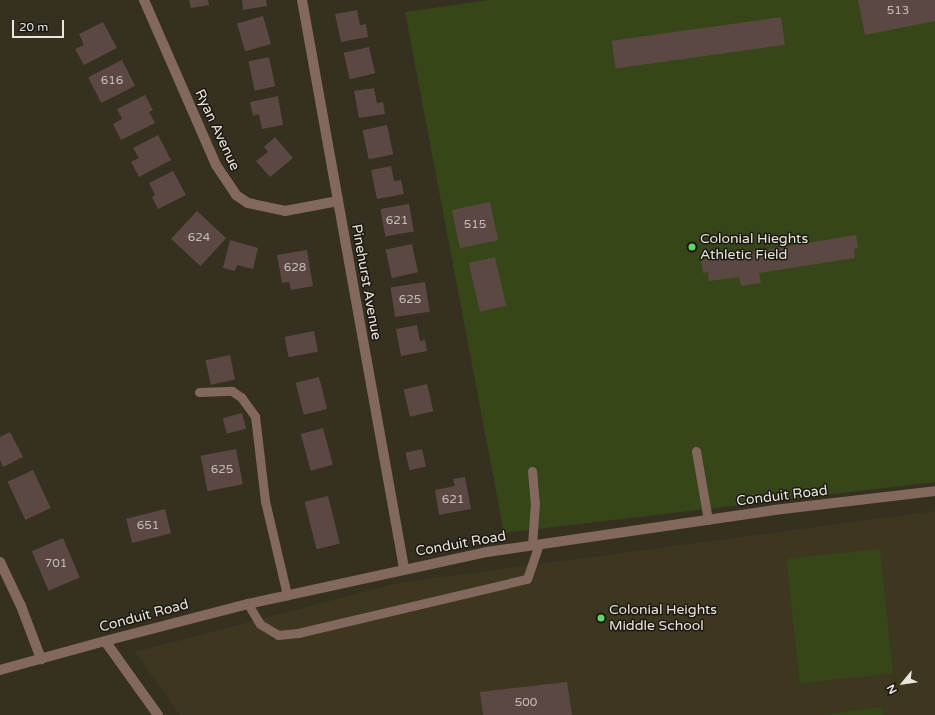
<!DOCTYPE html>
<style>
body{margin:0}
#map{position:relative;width:935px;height:715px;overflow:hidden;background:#353020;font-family:"Varela Round",sans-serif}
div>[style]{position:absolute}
.built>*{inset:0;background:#3e3720}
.green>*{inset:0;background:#364619;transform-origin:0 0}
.building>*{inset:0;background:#5b4843;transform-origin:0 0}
.service>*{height:9px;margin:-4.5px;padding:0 4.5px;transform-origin:4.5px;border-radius:4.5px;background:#83685d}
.minor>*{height:10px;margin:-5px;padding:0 5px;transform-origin:5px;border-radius:5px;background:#83685d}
.tertiary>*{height:10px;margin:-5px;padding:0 5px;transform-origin:5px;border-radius:5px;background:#83685d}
.dots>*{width:11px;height:11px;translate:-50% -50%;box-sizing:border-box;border:2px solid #1a1811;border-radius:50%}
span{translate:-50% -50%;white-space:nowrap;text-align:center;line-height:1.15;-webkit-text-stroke:3px #1a1811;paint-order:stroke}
.number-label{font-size:12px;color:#c6beb6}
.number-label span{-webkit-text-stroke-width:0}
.street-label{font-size:14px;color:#e9e6dc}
.poi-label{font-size:14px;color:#e9e6dc}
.left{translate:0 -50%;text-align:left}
.north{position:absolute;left:883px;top:663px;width:40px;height:40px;-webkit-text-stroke:3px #1a1811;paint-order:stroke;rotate:241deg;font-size:11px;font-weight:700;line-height:16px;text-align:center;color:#e9e6dc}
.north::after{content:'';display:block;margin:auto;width:14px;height:18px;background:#e9e6dc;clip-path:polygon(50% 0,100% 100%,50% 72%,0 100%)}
.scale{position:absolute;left:12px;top:20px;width:52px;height:18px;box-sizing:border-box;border:2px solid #e9e6dc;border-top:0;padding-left:5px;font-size:12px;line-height:14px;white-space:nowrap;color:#e9e6dc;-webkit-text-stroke:3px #1a1811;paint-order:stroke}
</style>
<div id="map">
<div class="built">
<div style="clip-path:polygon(935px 511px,935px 715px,180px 715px,135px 652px,398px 583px)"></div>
</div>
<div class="green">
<div style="clip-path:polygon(489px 0,935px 0,935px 482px,504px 533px,405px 12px)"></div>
<div style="left:880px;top:549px;width:125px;height:94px;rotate:84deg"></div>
<div style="clip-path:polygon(882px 707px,883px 715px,822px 715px)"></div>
</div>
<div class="building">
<div style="clip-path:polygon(189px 0,208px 0,209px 5px,191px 8px)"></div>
<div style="clip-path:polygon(242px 0,266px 0,267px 6px,243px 10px)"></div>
<div style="clip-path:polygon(858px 0,935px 0,935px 21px,865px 35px)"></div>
<div style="clip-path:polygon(357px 10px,360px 25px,366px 24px,368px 37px,341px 42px,335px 14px)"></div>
<div style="left:263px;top:16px;width:29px;height:27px;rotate:74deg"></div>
<div style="left:781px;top:17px;width:28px;height:171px;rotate:82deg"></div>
<div style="clip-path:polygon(103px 22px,117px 48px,84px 65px,75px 49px,84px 45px,79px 34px)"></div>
<div style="left:369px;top:47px;width:27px;height:26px;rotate:77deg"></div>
<div style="left:269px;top:57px;width:30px;height:21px;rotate:78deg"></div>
<div style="left:122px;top:60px;width:29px;height:38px;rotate:63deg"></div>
<div style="clip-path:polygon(374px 88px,377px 103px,383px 102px,385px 114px,359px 118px,354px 91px)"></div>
<div style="clip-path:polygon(145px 95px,153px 110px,149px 112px,155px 123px,121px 140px,113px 124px,122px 119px,117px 109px)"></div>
<div style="clip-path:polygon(278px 96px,283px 125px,262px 129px,259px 114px,253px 116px,250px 102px)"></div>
<div style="left:387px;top:125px;width:30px;height:25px;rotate:78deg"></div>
<div style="clip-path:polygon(158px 135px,171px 160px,139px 177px,131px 162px,139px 158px,133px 148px)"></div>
<div style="clip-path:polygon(275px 137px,293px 158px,270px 177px,256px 161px,268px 152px,264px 147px)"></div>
<div style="clip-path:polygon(391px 166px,394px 181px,401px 180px,404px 194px,377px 199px,371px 170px)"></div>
<div style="clip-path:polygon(173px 171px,186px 195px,158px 209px,152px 197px,155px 195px,149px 183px)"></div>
<div style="left:490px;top:202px;width:39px;height:39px;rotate:78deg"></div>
<div style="left:409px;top:204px;width:28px;height:29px;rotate:80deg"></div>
<div style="left:197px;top:211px;width:40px;height:38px;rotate:43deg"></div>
<div style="clip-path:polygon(856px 235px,858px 248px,854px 249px,855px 258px,759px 273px,761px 283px,741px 286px,739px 277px,709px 281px,708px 272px,703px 273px,701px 260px)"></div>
<div style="clip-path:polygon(230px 240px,258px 248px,253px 269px,237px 265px,235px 271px,223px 268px)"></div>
<div style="left:412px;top:244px;width:29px;height:27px;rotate:78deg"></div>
<div style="clip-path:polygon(307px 250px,313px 286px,291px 290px,289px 282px,282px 283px,277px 255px)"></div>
<div style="left:495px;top:257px;width:50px;height:27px;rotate:77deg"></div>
<div style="left:425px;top:282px;width:30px;height:35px;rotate:81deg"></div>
<div style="clip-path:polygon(417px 325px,420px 341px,425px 340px,427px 351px,401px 356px,396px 329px)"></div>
<div style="left:314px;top:331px;width:21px;height:30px;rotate:79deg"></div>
<div style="left:230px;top:355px;width:25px;height:25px;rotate:78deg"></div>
<div style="left:319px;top:377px;width:33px;height:24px;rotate:76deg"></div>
<div style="left:427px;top:384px;width:28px;height:24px;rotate:77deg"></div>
<div style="left:242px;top:413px;width:16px;height:20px;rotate:75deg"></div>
<div style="left:323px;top:428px;width:38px;height:23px;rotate:75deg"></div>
<div style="clip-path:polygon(10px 432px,23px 457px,3px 467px,0 460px,0 437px)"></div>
<div style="left:236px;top:449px;width:36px;height:36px;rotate:79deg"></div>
<div style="left:422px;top:449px;width:18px;height:17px;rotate:77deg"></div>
<div style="left:33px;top:470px;width:42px;height:28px;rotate:65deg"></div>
<div style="clip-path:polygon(465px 477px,471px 509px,439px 515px,435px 490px,455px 486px,453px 479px)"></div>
<div style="left:328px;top:496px;width:49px;height:24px;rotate:76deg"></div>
<div style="left:165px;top:509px;width:25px;height:40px;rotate:76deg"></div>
<div style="left:63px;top:538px;width:43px;height:34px;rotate:67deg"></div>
<div style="clip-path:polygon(567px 682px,572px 715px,483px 715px,480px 692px)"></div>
</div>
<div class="service">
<div style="left:199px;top:392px;width:33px;rotate:-2deg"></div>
<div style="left:232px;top:391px;width:11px;rotate:34deg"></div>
<div style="left:241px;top:397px;width:24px;rotate:54deg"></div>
<div style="left:255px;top:416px;width:86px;rotate:83.3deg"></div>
<div style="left:265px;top:501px;width:97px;rotate:76.8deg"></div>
<div style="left:696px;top:451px;width:70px;rotate:80.1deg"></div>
<div style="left:532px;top:471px;width:32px;rotate:85deg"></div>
<div style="left:535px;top:503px;width:42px;rotate:94.1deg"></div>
<div style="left:248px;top:604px;width:23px;rotate:59deg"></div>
<div style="left:260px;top:624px;width:21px;rotate:31deg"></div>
<div style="left:278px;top:635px;width:20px;rotate:-6deg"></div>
<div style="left:298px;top:633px;width:235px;rotate:-13.3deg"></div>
<div style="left:527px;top:579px;width:37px;rotate:-71deg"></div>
</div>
<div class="minor">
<div style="left:144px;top:0;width:180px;rotate:66.4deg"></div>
<div style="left:216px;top:165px;width:36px;rotate:56deg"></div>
<div style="left:236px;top:195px;width:14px;rotate:34deg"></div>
<div style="left:248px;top:203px;width:38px;rotate:12deg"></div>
<div style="left:285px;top:211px;width:54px;rotate:-10.7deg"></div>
<div style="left:302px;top:0;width:577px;rotate:79.82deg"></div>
<div style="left:0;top:562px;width:49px;rotate:64.5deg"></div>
<div style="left:21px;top:606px;width:57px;rotate:69.3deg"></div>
<div style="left:105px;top:641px;width:148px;rotate:-14.5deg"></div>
<div style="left:248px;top:604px;width:245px;rotate:-12.3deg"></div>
<div style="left:487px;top:552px;width:290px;rotate:-8.3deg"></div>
<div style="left:774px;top:510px;width:162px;rotate:-6.7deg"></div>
</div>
<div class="tertiary">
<div style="left:0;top:670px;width:109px;rotate:-15.4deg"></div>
<div style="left:105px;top:641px;width:91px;rotate:54.4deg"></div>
</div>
<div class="dots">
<div style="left:692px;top:247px;background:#62d469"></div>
<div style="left:601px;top:618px;background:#62d469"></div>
</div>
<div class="number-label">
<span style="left:898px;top:11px">513</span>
<span style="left:112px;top:81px">616</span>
<span style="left:397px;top:221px">621</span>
<span style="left:475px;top:225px">515</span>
<span style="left:199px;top:238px">624</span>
<span style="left:295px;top:268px">628</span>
<span style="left:410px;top:300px">625</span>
<span style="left:222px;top:470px">625</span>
<span style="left:453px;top:500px">621</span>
<span style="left:148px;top:526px">651</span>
<span style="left:56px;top:564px">701</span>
<span style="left:526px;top:703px">500</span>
</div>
<div class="street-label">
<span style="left:217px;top:130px;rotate:65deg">Ryan Avenue</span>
<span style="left:366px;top:282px;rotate:80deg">Pinehurst Avenue</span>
<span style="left:782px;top:496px;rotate:-7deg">Conduit Road</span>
<span style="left:461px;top:544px;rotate:-10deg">Conduit Road</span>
<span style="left:144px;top:616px;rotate:-15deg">Conduit Road</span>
</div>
<div class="poi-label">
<span class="left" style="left:700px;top:247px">Colonial Hieghts<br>Athletic Field</span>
<span class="left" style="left:609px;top:618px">Colonial Heights<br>Middle School</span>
</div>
<div class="north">N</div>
<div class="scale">20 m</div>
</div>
